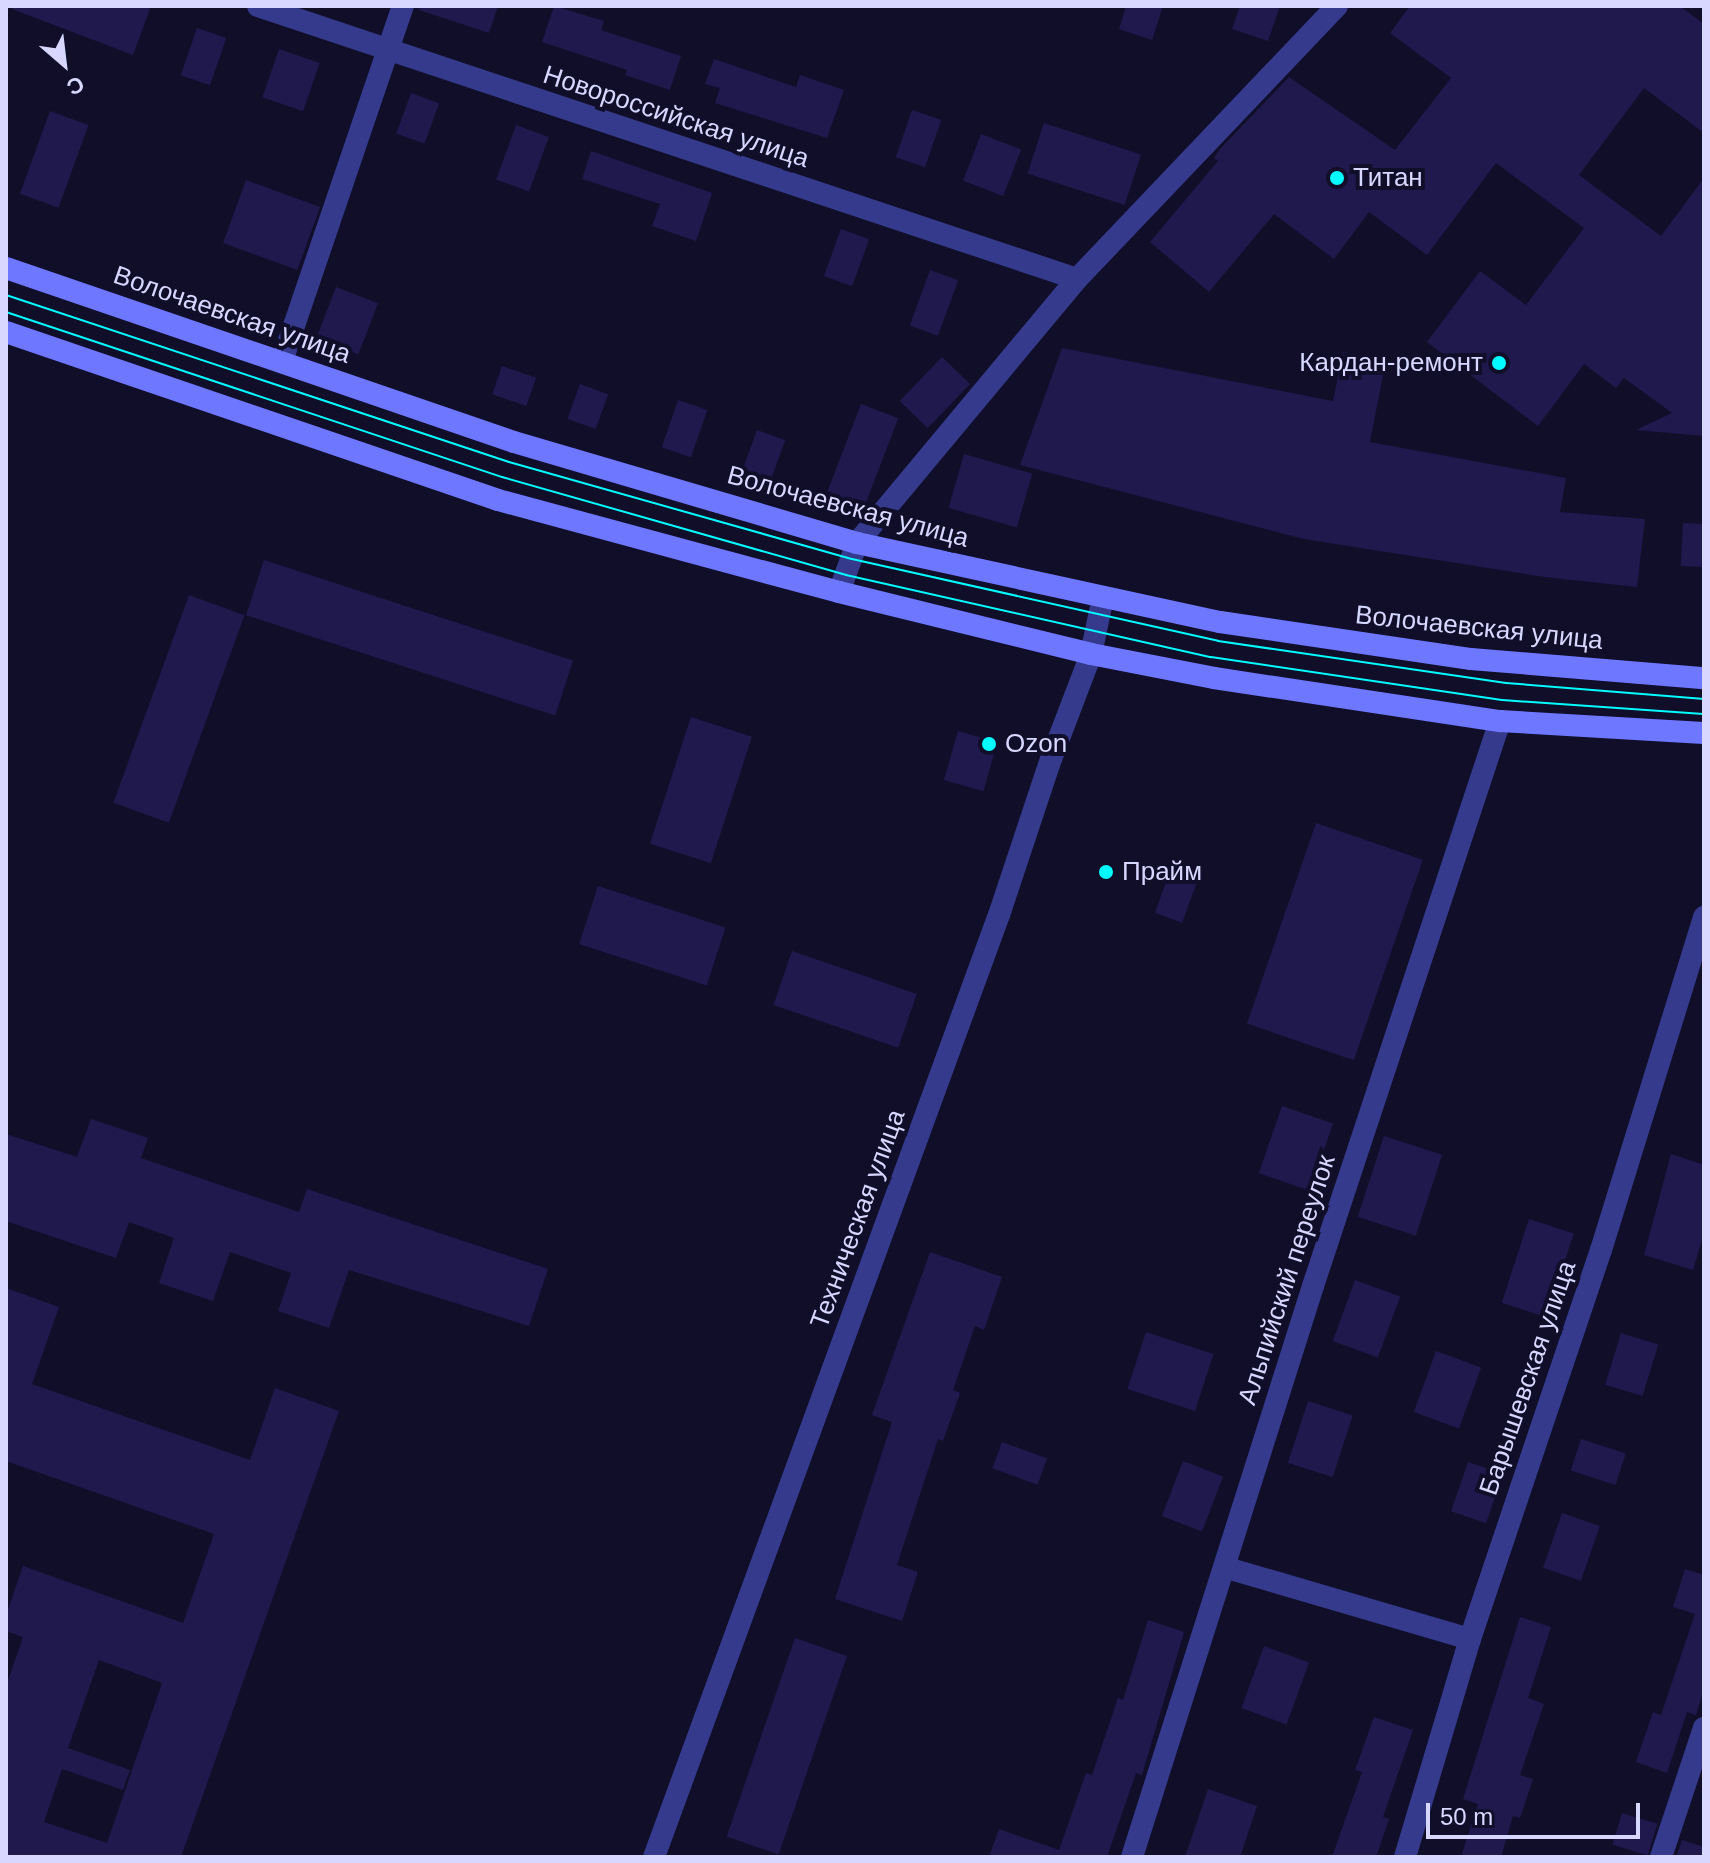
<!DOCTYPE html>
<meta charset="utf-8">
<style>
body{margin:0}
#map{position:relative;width:1710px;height:1863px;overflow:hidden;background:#110e2a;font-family:Helvetica,sans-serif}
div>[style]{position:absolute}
.building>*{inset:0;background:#1f194d;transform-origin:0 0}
.minor>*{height:22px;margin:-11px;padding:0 11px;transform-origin:11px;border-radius:11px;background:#353a8d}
.tertiary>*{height:22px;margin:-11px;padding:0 11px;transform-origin:11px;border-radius:11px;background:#353a8d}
.secondary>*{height:22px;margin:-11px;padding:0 11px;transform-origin:11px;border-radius:11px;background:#6e77ff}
.tram>*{height:2px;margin:-1px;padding:0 1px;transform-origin:1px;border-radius:1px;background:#03fcff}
.dots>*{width:22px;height:22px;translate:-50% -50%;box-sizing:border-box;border:4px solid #110e2a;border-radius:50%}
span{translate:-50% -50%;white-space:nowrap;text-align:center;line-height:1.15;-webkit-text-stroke:8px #110e2a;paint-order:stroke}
.street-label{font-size:26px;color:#d8d7ff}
.poi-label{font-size:26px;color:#d8d7ff}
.left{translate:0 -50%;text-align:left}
.right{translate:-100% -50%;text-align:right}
.frame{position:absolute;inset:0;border:8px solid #d8d7ff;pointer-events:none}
.north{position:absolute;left:24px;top:24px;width:80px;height:80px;-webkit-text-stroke:6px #110e2a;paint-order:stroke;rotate:152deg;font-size:22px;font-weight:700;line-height:32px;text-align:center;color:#d8d7ff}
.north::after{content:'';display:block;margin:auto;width:28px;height:36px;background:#d8d7ff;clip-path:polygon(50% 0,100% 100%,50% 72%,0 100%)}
.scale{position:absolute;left:1426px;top:1803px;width:214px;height:36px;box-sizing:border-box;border:4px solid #d8d7ff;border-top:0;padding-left:10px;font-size:24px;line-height:28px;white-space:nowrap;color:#d8d7ff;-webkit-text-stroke:6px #110e2a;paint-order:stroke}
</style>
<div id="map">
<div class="building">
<div style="clip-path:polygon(13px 6px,151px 6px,133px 55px,12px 9px)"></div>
<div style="clip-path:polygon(420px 6px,498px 6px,489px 33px,419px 10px)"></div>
<div style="clip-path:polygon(554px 6px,604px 21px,601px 30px,681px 56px,670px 90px,625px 75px,627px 70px,542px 42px)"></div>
<div style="clip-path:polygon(1126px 6px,1163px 6px,1152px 40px,1119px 29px)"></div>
<div style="clip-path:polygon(1240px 6px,1280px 6px,1268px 41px,1232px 29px)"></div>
<div style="clip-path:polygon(1410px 6px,1680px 6px,1704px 24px,1704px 133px,1644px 88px,1579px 175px,1661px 236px,1704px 178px,1704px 436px,1636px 430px,1672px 413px,1624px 378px,1616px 388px,1584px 364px,1538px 426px,1427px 342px,1480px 271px,1526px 305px,1584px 228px,1496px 163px,1427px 255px,1369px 212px,1334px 259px,1274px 214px,1209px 292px,1150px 242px,1218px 161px,1214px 158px,1219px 150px,1289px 77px,1395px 150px,1451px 78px,1390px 33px)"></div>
<div style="left:197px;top:28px;width:31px;height:50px;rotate:19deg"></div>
<div style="left:279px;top:49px;width:43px;height:51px;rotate:19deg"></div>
<div style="clip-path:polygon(714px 59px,796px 87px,800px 75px,844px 90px,827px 138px,715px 103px,720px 88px,705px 84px)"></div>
<div style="left:411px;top:93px;width:30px;height:43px;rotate:20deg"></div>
<div style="left:912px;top:110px;width:31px;height:50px;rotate:19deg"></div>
<div style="left:50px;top:111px;width:41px;height:88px;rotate:20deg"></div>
<div style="left:1044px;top:123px;width:102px;height:53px;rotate:18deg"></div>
<div style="left:516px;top:125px;width:35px;height:58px;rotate:20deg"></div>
<div style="left:981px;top:134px;width:43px;height:50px;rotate:21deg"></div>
<div style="clip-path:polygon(591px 151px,712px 193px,696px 241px,652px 226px,660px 204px,582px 179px)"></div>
<div style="left:246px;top:180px;width:79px;height:67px;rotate:20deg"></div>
<div style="left:841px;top:229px;width:30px;height:50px;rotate:20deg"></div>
<div style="left:930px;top:270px;width:30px;height:59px;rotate:20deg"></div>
<div style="left:336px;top:287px;width:45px;height:55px;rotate:21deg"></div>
<div style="clip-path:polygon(1062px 348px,1333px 401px,1343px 352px,1386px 360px,1370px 442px,1566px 478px,1560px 512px,1645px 519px,1637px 587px,1545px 577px,1304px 539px,1020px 465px)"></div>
<div style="left:942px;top:357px;width:39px;height:61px;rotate:44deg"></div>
<div style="left:502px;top:366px;width:36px;height:30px;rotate:19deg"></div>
<div style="left:580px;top:384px;width:30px;height:37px;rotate:20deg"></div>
<div style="left:678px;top:400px;width:31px;height:50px;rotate:19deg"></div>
<div style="left:861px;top:404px;width:40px;height:94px;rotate:21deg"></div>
<div style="left:757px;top:430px;width:30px;height:51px;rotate:20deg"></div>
<div style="left:964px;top:454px;width:71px;height:56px;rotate:16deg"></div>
<div style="left:1683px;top:523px;width:21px;height:43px;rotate:3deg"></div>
<div style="left:264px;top:560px;width:325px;height:58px;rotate:18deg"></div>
<div style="left:189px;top:595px;width:59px;height:221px;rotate:20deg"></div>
<div style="left:691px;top:717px;width:64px;height:133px;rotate:18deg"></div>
<div style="left:958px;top:731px;width:41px;height:51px;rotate:16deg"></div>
<div style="left:1316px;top:823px;width:113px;height:212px;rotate:19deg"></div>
<div style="left:1173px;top:863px;width:29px;height:53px;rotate:20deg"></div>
<div style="left:598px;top:886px;width:134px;height:61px;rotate:18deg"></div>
<div style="left:792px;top:951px;width:132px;height:57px;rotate:19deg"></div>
<div style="left:1282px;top:1106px;width:54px;height:71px;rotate:19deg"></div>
<div style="clip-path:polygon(91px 1119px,148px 1138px,141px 1158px,299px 1212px,307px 1189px,548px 1269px,529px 1326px,349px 1270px,329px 1328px,278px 1311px,291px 1273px,230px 1252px,213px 1301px,159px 1283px,174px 1238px,129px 1222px,116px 1258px,6px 1221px,6px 1134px,77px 1157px)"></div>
<div style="left:1384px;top:1136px;width:61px;height:85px;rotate:18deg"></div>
<div style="clip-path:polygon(1671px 1154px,1704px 1165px,1704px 1233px,1693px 1270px,1644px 1255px)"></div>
<div style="left:1529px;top:1219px;width:47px;height:88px;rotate:18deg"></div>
<div style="clip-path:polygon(930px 1252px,1002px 1277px,984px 1330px,975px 1326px,953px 1390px,960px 1393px,943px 1441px,938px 1439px,897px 1565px,918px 1572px,902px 1621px,835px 1599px,892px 1422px,872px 1415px)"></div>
<div style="left:1355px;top:1280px;width:48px;height:65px;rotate:20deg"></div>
<div style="clip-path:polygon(evenodd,6px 1288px,59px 1307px,32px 1384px,250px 1460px,275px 1388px,339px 1411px,181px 1857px,6px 1857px,6px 1686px,23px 1637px,6px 1631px,6px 1615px,23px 1566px,183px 1623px,214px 1534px,6px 1461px,6px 1288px,99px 1660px,162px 1683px,107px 1843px,44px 1822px,62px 1769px,123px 1790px,130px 1770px,68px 1748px,99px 1660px)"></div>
<div style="left:1146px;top:1332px;width:71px;height:60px;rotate:18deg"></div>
<div style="left:1621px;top:1333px;width:39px;height:54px;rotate:17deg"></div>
<div style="left:1436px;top:1351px;width:48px;height:65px;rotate:20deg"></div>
<div style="left:1308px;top:1401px;width:47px;height:65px;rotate:18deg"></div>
<div style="left:1581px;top:1439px;width:47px;height:33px;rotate:18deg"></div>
<div style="left:1002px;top:1442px;width:48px;height:28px;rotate:20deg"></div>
<div style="left:1183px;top:1461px;width:43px;height:59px;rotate:21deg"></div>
<div style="left:1468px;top:1462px;width:37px;height:52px;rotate:19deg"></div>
<div style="left:1562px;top:1513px;width:40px;height:58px;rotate:19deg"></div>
<div style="clip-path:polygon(1685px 1569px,1704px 1575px,1704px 1689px,1696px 1715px,1687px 1712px,1667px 1773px,1636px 1762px,1653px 1712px,1661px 1715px,1695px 1614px,1673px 1607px)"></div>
<div style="clip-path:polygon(1520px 1617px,1551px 1627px,1528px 1698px,1544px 1704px,1520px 1775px,1533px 1779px,1520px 1818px,1513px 1816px,1501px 1857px,1461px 1857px,1478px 1804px,1463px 1799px)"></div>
<div style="clip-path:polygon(1148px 1620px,1184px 1632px,1142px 1775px,1136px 1773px,1107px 1857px,989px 1857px,999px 1829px,1059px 1850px,1086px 1773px,1092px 1775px,1118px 1698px,1123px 1700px)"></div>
<div style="left:795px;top:1638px;width:55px;height:210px;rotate:19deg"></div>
<div style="left:1264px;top:1646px;width:48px;height:66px;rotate:20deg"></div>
<div style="clip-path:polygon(1374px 1717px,1413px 1730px,1383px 1817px,1389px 1819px,1376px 1857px,1332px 1857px,1362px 1772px,1355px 1770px)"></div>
<div style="clip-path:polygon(1208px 1789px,1257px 1806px,1240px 1857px,1185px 1857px)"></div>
<div style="left:1622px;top:1813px;width:37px;height:33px;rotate:17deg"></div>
<div style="clip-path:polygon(1682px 1840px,1704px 1847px,1704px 1857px,1676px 1857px)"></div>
</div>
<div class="minor">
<div style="left:258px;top:6px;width:863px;rotate:18.43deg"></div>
<div style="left:282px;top:361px;width:375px;rotate:-71.2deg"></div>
<div style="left:839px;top:592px;width:52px;rotate:-69.8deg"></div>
<div style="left:857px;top:543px;width:344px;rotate:-50.2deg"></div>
<div style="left:1077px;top:279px;width:377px;rotate:-46.4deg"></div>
<div style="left:1227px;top:1568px;width:253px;rotate:16.3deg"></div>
<div style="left:1132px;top:1857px;width:599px;rotate:-72.41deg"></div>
<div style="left:1313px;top:1286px;width:595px;rotate:-71.69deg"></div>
<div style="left:1405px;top:1857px;width:227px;rotate:-73.4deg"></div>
<div style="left:1470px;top:1639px;width:410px;rotate:-71.4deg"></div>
<div style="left:1601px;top:1250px;width:349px;rotate:-72.8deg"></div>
<div style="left:1661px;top:1857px;width:136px;rotate:-71.6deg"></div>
</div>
<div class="tertiary">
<div style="left:654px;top:1857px;width:1003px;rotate:-69.89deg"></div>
<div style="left:999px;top:915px;width:164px;rotate:-71.6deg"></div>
<div style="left:1051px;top:759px;width:112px;rotate:-69.1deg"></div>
<div style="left:1091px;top:654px;width:58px;rotate:-78.1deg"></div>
</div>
<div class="secondary">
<div style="left:6px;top:268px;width:537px;rotate:18.91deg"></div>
<div style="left:514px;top:442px;width:358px;rotate:16.4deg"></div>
<div style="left:857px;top:543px;width:371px;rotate:12.3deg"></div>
<div style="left:1220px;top:622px;width:254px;rotate:8.4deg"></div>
<div style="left:1471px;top:659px;width:234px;rotate:4.7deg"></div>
<div style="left:6px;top:332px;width:520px;rotate:18.85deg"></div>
<div style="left:498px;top:500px;width:353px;rotate:15.1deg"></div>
<div style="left:839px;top:592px;width:260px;rotate:13.8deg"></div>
<div style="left:1091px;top:654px;width:125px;rotate:11deg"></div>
<div style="left:1214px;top:678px;width:289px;rotate:8.6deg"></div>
<div style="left:1500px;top:721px;width:204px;rotate:3.4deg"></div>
</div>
<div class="tram">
<div style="left:6px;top:295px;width:530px;rotate:18.37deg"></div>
<div style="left:509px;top:462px;width:356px;rotate:15.8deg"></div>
<div style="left:852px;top:559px;width:375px;rotate:12.6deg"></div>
<div style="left:1218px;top:641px;width:291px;rotate:8.3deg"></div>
<div style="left:1506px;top:683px;width:199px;rotate:4.6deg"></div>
<div style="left:6px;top:312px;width:523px;rotate:18.4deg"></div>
<div style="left:502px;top:477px;width:358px;rotate:15.9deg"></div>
<div style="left:846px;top:575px;width:374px;rotate:12.7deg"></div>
<div style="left:1211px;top:657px;width:294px;rotate:8.4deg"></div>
<div style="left:1502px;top:700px;width:202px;rotate:4deg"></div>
</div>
<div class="dots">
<div style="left:1337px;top:178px;background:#03fcff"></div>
<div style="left:1499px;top:363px;background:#03fcff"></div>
<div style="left:989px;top:744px;background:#03fcff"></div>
<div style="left:1106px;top:872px;background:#03fcff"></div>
</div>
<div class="street-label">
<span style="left:676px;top:117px;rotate:18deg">Новороссийская улица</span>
<span style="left:232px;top:315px;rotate:19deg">Волочаевская улица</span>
<span style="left:848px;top:507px;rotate:15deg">Волочаевская улица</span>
<span style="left:1479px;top:628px;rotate:6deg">Волочаевская улица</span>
<span style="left:858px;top:1219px;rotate:-70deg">Техническая улица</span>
<span style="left:1287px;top:1280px;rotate:-72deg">Альпийский переулок</span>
<span style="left:1528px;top:1378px;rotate:-71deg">Барышевская улица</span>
</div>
<div class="poi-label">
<span class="left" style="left:1353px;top:178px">Титан</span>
<span class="right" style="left:1483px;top:363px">Кардан-ремонт</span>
<span class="left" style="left:1005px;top:744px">Ozon</span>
<span class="left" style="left:1122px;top:872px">Прайм</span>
</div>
<div class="frame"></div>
<div class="north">С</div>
<div class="scale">50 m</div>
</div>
